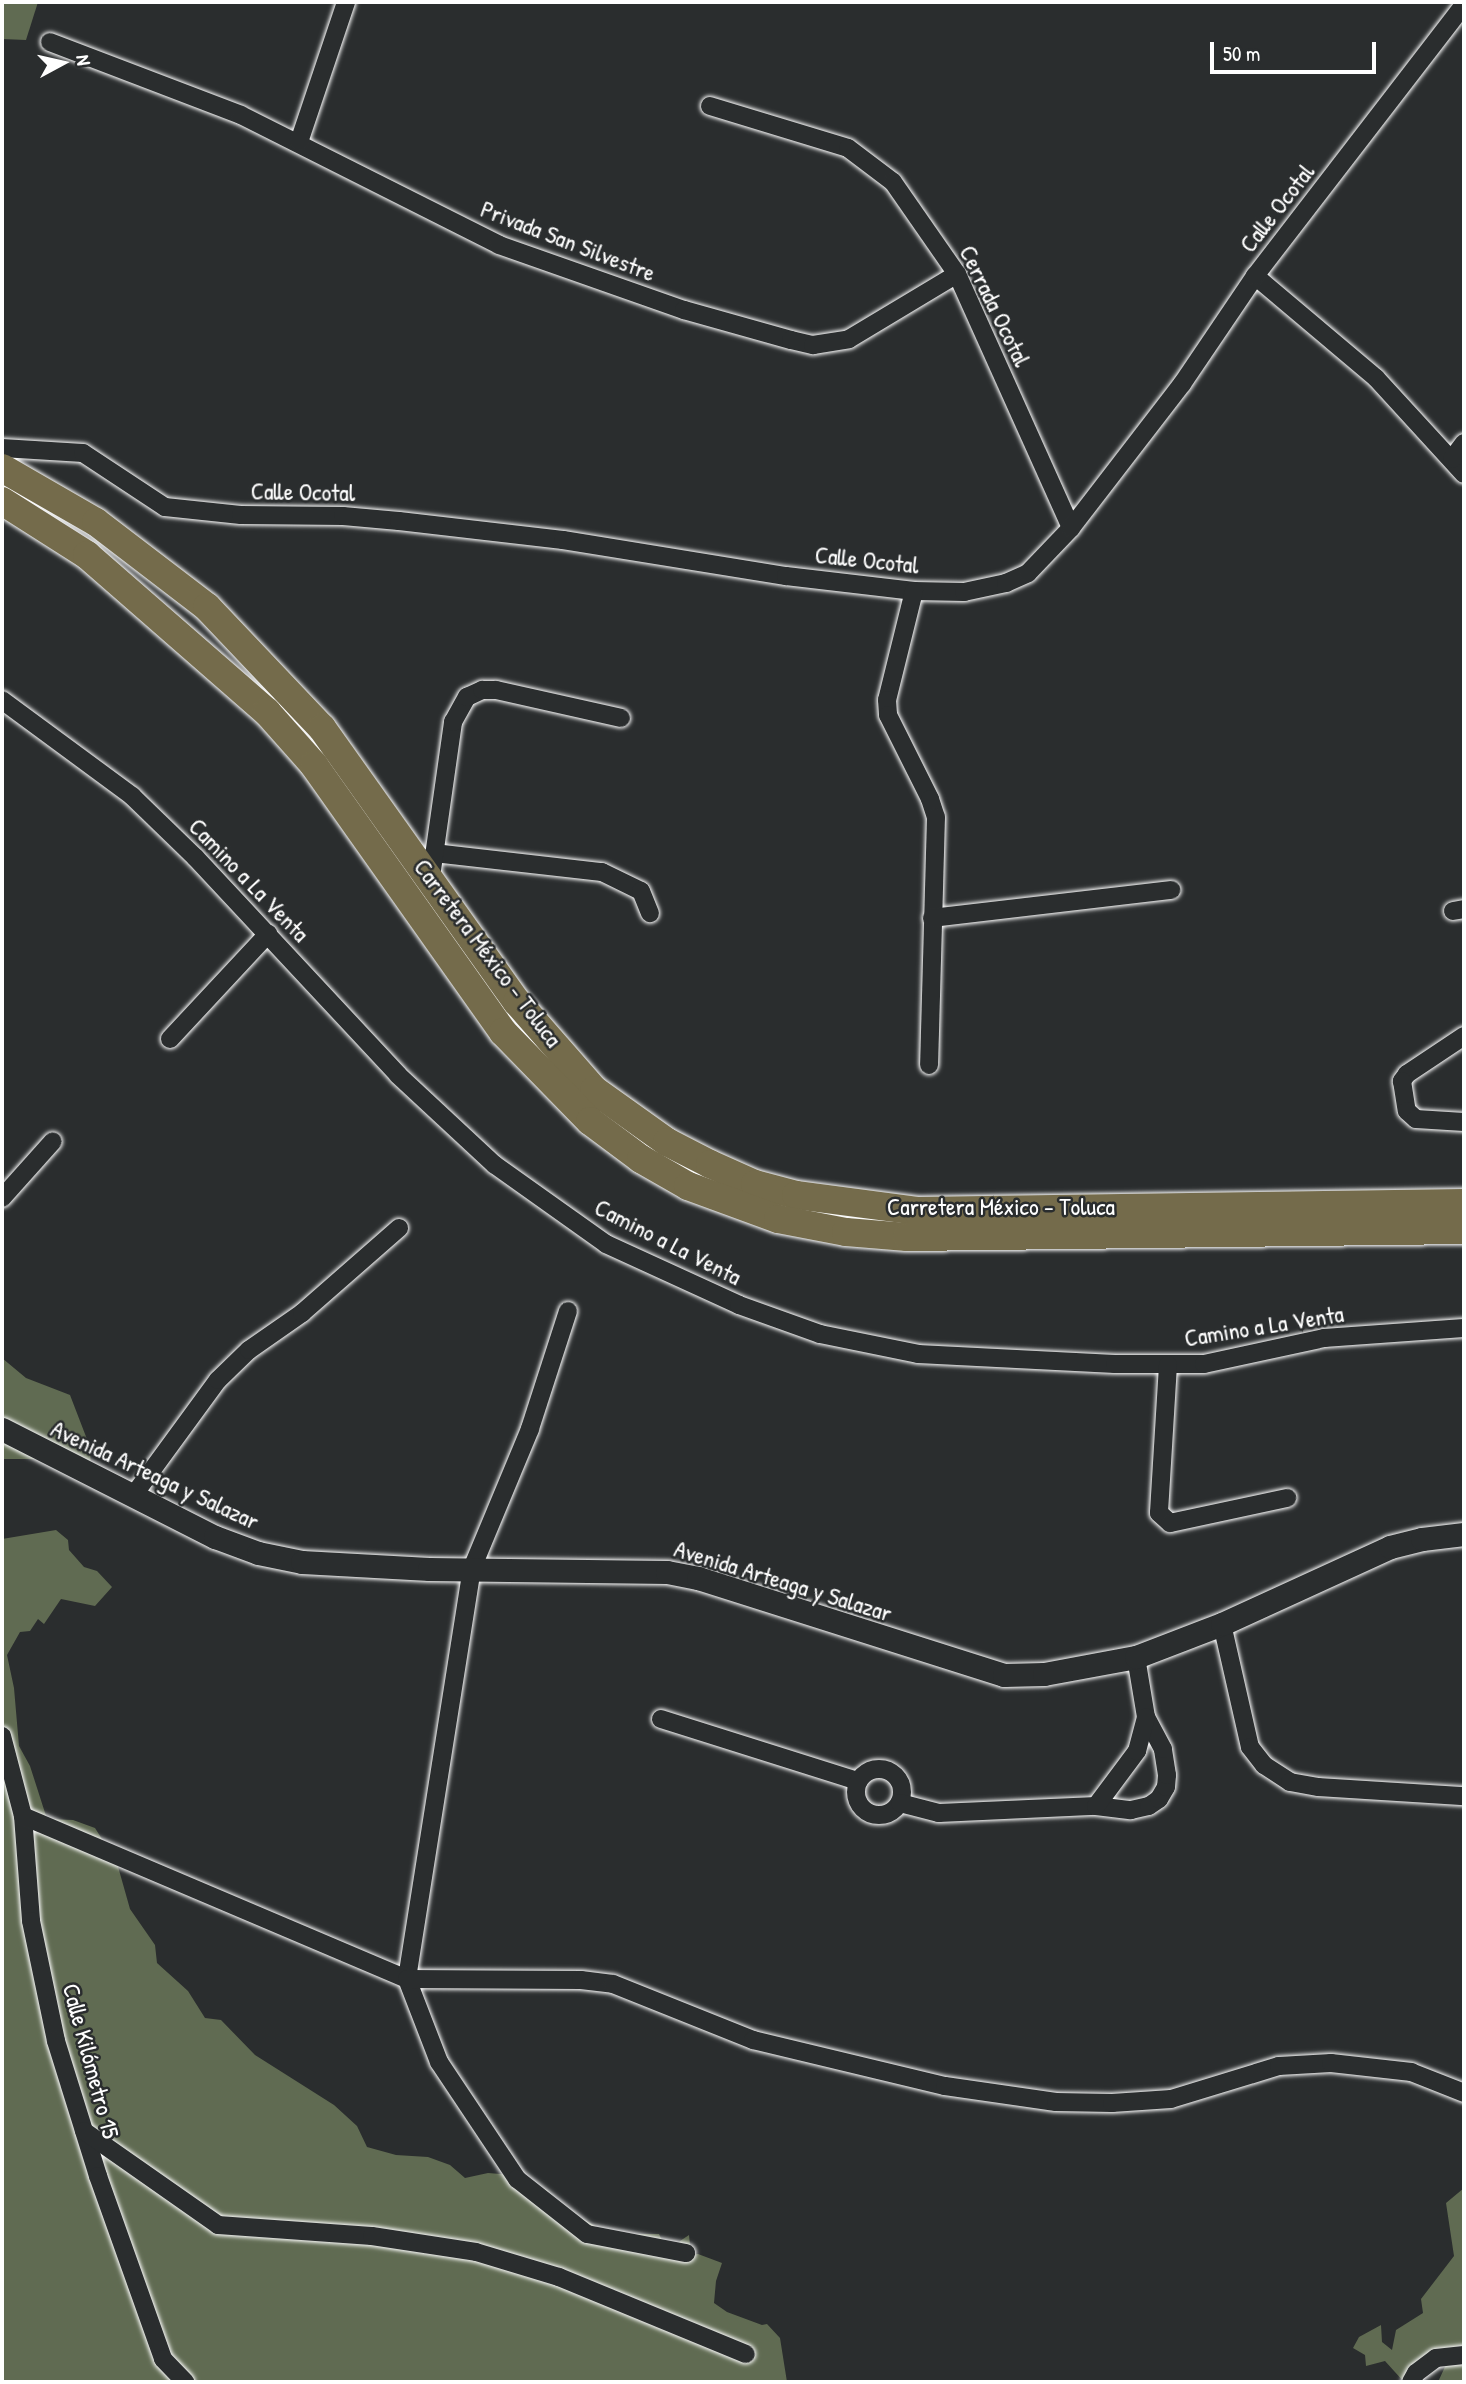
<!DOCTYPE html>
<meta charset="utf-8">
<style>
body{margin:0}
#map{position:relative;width:1466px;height:2384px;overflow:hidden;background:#2a2d2e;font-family:"Patrick Hand",sans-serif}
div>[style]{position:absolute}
.green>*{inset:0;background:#606b52}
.roads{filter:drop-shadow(0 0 2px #fff) drop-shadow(0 0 2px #fff)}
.minor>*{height:18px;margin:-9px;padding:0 9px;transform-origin:9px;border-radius:9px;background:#2a2d2e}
.minor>.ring{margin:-9px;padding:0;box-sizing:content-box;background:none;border:18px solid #2a2d2e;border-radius:50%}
.tertiary>*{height:23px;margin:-11.5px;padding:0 11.5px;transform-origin:11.5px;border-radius:11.5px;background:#2a2d2e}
.primary>*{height:28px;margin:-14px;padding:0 14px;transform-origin:14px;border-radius:14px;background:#746b4b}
span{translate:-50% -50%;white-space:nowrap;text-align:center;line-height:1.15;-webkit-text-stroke:5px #2a2d2e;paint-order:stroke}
.street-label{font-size:24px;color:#fff}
.frame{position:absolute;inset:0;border:4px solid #fff;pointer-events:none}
.north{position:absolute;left:28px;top:28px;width:70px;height:70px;-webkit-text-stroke:5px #2a2d2e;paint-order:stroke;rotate:82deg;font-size:19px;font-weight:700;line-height:28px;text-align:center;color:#fff}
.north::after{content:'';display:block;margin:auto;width:24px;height:32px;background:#fff;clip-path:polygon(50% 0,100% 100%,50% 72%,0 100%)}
.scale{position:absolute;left:1210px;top:42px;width:166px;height:32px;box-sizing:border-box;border:4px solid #fff;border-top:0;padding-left:9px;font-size:21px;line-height:24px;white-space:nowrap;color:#fff;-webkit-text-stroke:5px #2a2d2e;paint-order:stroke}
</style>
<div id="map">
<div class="green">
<div style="clip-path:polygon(2px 2px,38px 2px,26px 40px,2px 39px)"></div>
<div style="clip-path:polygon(2px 1358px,26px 1378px,70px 1395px,90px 1447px,91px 1471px,54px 1459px,2px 1459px)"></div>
<div style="clip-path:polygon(56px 1530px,68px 1540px,69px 1550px,84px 1567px,97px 1571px,112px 1587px,95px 1606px,61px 1599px,44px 1624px,38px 1619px,30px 1631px,20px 1632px,7px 1655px,14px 1688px,19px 1746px,30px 1766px,47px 1819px,73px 1820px,95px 1828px,117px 1863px,130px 1909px,155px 1945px,157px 1963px,188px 1991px,205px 2018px,221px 2020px,255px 2055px,334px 2105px,357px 2126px,367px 2147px,396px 2155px,428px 2157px,450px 2165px,465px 2178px,488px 2173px,512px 2175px,547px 2190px,564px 2208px,609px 2234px,659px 2234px,666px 2249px,673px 2252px,680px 2241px,689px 2235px,691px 2255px,698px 2254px,722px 2263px,716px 2281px,714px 2303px,727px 2312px,762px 2325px,767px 2324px,780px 2338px,787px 2382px,2px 2382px,2px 1539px)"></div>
<div style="clip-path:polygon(1464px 2188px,1464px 2382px,1438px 2382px,1449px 2358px,1404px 2382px,1385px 2361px,1366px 2366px,1365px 2355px,1353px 2348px,1359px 2337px,1381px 2325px,1382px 2342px,1392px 2350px,1396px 2330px,1423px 2313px,1421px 2299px,1454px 2256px,1446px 2203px)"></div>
</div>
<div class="roads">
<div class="minor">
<div style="left:50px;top:42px;width:204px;rotate:20.9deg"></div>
<div style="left:241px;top:115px;width:289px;rotate:26.7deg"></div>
<div style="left:499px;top:245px;width:196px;rotate:19.4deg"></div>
<div style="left:684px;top:310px;width:111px;rotate:15.7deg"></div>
<div style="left:791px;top:340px;width:23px;rotate:13deg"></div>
<div style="left:813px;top:345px;width:36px;rotate:-9deg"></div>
<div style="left:849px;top:339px;width:126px;rotate:-31deg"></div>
<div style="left:710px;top:106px;width:144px;rotate:16.9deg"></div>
<div style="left:848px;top:148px;width:56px;rotate:37.1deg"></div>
<div style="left:893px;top:182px;width:112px;rotate:55.2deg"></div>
<div style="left:957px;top:274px;width:278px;rotate:65.8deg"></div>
<div style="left:299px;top:142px;width:148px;rotate:-71.4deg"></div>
<div style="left:1255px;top:276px;width:158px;rotate:40.1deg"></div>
<div style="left:1376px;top:378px;width:130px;rotate:47.5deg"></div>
<div style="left:2px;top:448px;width:81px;rotate:3.5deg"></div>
<div style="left:83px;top:453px;width:98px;rotate:33.4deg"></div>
<div style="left:165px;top:507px;width:76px;rotate:6deg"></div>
<div style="left:241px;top:515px;width:102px;rotate:0.6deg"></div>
<div style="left:343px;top:516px;width:56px;rotate:5.1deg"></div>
<div style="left:399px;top:521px;width:165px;rotate:6.6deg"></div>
<div style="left:563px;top:540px;width:226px;rotate:9.2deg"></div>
<div style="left:786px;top:576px;width:129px;rotate:6.7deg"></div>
<div style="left:914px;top:591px;width:50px;rotate:1.1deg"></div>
<div style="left:964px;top:592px;width:43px;rotate:-12.1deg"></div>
<div style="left:1006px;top:583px;width:24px;rotate:-24deg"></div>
<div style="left:1028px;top:573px;width:62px;rotate:-46.3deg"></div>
<div style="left:1071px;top:528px;width:182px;rotate:-52.4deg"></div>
<div style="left:1182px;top:384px;width:130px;rotate:-55.9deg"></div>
<div style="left:1255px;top:276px;width:342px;rotate:-52.4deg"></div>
<div style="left:1452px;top:459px;width:20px;rotate:-53deg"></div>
<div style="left:914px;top:591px;width:112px;rotate:103.9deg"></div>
<div style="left:887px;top:700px;width:15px;rotate:86deg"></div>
<div style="left:888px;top:715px;width:94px;rotate:63.4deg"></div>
<div style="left:930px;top:799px;width:19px;rotate:72deg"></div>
<div style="left:936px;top:817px;width:248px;rotate:91.6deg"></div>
<div style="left:2px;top:700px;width:162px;rotate:36.4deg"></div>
<div style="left:132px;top:796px;width:88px;rotate:44.1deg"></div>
<div style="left:195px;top:857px;width:298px;rotate:47deg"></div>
<div style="left:398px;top:1075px;width:132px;rotate:42.9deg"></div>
<div style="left:495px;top:1165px;width:136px;rotate:35.4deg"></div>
<div style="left:606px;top:1244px;width:146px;rotate:24.6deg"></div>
<div style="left:739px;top:1305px;width:86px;rotate:19.7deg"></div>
<div style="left:820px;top:1334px;width:100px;rotate:11.5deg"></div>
<div style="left:918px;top:1354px;width:197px;rotate:2.9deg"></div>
<div style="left:1115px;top:1364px;width:89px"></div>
<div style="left:1204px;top:1364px;width:123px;rotate:-12.2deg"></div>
<div style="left:1324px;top:1338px;width:140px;rotate:-4.1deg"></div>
<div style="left:434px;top:853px;width:169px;rotate:6.5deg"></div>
<div style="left:602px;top:872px;width:43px;rotate:26deg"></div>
<div style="left:641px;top:891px;width:24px;rotate:68deg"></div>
<div style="left:431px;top:877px;width:157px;rotate:-81.9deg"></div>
<div style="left:453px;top:722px;width:29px;rotate:-61deg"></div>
<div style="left:467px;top:697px;width:17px;rotate:-25deg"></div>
<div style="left:482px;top:690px;width:14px"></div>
<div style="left:496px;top:690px;width:128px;rotate:12.6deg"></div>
<div style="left:1453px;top:911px;width:11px;rotate:-10deg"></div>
<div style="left:932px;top:918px;width:241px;rotate:-6.7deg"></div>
<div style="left:1464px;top:1036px;width:69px;rotate:146.3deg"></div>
<div style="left:1407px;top:1074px;width:9px;rotate:126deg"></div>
<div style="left:1402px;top:1081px;width:30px;rotate:81deg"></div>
<div style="left:1407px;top:1111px;width:12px;rotate:42deg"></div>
<div style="left:1416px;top:1119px;width:48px;rotate:3.6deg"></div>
<div style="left:170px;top:1039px;width:144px;rotate:-47deg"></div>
<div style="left:2px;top:1198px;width:76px;rotate:-48.2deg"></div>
<div style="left:568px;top:1311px;width:124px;rotate:107.9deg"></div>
<div style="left:530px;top:1429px;width:151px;rotate:112.6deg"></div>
<div style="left:472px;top:1568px;width:416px;rotate:99deg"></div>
<div style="left:407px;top:1979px;width:89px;rotate:68.9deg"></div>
<div style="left:439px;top:2062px;width:141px;rotate:56.3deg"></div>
<div style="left:517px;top:2179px;width:89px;rotate:38.2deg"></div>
<div style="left:587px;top:2234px;width:101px;rotate:10.9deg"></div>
<div style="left:1168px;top:1365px;width:148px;rotate:93.5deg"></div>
<div style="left:1159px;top:1513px;width:15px;rotate:42deg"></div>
<div style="left:1170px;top:1523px;width:120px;rotate:-12.1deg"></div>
<div style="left:133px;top:1496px;width:144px;rotate:-53.8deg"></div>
<div style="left:218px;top:1380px;width:43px;rotate:-44.1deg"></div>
<div style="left:249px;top:1350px;width:65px;rotate:-34.9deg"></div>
<div style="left:302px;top:1313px;width:129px;rotate:-41.2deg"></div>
<div style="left:1222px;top:1624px;width:126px;rotate:77.2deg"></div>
<div style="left:1250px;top:1747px;width:23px;rotate:52deg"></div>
<div style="left:1264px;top:1765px;width:31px;rotate:33deg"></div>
<div style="left:1290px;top:1782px;width:29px;rotate:10deg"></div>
<div style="left:1319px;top:1787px;width:145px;rotate:3.6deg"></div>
<div style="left:661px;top:1719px;width:207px;rotate:17.5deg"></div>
<div style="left:2px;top:1736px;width:83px;rotate:75.3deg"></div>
<div style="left:23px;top:1816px;width:105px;rotate:85.6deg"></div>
<div style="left:31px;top:1921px;width:123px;rotate:78.2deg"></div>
<div style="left:56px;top:2041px;width:141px;rotate:72.7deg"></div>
<div style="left:98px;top:2176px;width:194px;rotate:70.4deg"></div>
<div style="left:163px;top:2359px;width:32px;rotate:46deg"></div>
<div class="ring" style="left:856px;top:1769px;width:28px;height:28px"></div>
<div style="left:900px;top:1803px;width:40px;rotate:14.4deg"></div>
<div style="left:939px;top:1813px;width:157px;rotate:-2.6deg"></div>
<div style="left:1096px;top:1806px;width:35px;rotate:7deg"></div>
<div style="left:1131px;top:1810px;width:18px;rotate:-13deg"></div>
<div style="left:1149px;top:1806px;width:12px;rotate:-35deg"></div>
<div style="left:1159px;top:1799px;width:14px;rotate:-60deg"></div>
<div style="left:1166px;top:1787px;width:12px;rotate:-85deg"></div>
<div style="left:1167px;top:1775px;width:26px;rotate:-99deg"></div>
<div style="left:1163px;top:1749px;width:36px;rotate:-118deg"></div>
<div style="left:1146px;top:1717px;width:61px;rotate:-99.5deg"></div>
<div style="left:1096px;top:1806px;width:69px;rotate:-53.3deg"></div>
<div style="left:1137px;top:1751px;width:35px;rotate:-75deg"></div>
<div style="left:23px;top:1816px;width:417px;rotate:23deg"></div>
<div style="left:407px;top:1979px;width:174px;rotate:0.3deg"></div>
<div style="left:581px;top:1980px;width:32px;rotate:7deg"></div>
<div style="left:613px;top:1984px;width:151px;rotate:21.8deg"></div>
<div style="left:753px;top:2040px;width:197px;rotate:13.5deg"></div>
<div style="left:945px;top:2086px;width:112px;rotate:8.2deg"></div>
<div style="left:1056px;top:2102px;width:56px;rotate:1deg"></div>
<div style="left:1112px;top:2103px;width:59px;rotate:-3.9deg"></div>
<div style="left:1171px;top:2099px;width:113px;rotate:-17deg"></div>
<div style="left:1279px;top:2066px;width:52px;rotate:-3.3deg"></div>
<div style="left:1331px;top:2063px;width:81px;rotate:6.4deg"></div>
<div style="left:1411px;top:2072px;width:57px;rotate:21.6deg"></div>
<div style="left:84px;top:2131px;width:164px;rotate:35deg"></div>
<div style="left:218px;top:2225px;width:154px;rotate:4.1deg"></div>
<div style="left:372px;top:2236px;width:105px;rotate:8.7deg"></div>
<div style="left:476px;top:2252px;width:87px;rotate:16.8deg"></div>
<div style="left:559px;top:2277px;width:202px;rotate:22.4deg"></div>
<div style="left:1411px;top:2382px;width:10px;rotate:-61deg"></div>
<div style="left:1416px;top:2373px;width:25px;rotate:-37deg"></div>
<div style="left:1436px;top:2358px;width:28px;rotate:-6deg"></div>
</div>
<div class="tertiary">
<div style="left:2px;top:1429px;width:239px;rotate:26.9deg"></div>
<div style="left:215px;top:1537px;width:46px;rotate:20.4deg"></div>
<div style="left:258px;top:1553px;width:45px;rotate:11.6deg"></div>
<div style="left:302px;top:1562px;width:127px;rotate:3.2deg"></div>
<div style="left:429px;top:1569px;width:238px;rotate:0.7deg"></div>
<div style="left:667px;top:1572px;width:32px;rotate:11deg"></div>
<div style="left:698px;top:1578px;width:321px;rotate:17.6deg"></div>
<div style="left:1004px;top:1675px;width:40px;rotate:-1.4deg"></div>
<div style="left:1044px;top:1674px;width:94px;rotate:-10.5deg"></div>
<div style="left:1136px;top:1657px;width:92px;rotate:-21deg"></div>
<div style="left:1222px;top:1624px;width:185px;rotate:-24.6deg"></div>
<div style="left:1390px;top:1547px;width:33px;rotate:-14deg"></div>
<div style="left:1422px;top:1539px;width:42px;rotate:-6.8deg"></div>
</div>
<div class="primary">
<div style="left:2px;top:468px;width:108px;rotate:29.9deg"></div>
<div style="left:96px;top:522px;width:140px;rotate:37.4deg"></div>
<div style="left:207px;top:607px;width:167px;rotate:46.5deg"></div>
<div style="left:322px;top:728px;width:336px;rotate:54.6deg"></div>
<div style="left:517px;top:1002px;width:117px;rotate:48.8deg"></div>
<div style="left:594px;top:1090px;width:90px;rotate:35.5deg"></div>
<div style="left:667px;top:1142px;width:48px;rotate:27.1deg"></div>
<div style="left:710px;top:1164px;width:49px;rotate:24deg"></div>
<div style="left:755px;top:1184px;width:42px;rotate:15deg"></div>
<div style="left:796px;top:1195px;width:122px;rotate:7.5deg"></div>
<div style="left:917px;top:1211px;width:547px;rotate:-0.84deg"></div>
<div style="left:2px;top:501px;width:101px;rotate:32.4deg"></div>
<div style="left:87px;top:555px;width:239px;rotate:41.1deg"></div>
<div style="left:267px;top:712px;width:71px;rotate:48.4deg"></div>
<div style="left:314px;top:765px;width:327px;rotate:54.7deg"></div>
<div style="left:503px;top:1032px;width:124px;rotate:45.7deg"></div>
<div style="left:590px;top:1121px;width:64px;rotate:36.7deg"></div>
<div style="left:641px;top:1159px;width:54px;rotate:29.9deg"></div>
<div style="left:688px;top:1186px;width:96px;rotate:20.1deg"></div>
<div style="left:778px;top:1219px;width:69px;rotate:10.8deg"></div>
<div style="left:846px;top:1232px;width:61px;rotate:4.7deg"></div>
<div style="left:907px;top:1237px;width:557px;rotate:-0.72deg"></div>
</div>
</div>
<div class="street-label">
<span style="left:1277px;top:208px;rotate:-52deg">Calle Ocotal</span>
<span style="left:568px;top:241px;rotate:21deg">Privada San Silvestre</span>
<span style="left:995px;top:306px;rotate:64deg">Cerrada Ocotal</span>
<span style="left:303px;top:492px;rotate:1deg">Calle Ocotal</span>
<span style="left:867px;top:560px;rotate:6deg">Calle Ocotal</span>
<span style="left:249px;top:880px;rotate:46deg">Camino a La Venta</span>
<span style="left:488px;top:953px;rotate:53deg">Carretera México - Toluca</span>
<span style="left:1001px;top:1207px">Carretera México - Toluca</span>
<span style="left:668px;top:1242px;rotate:27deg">Camino a La Venta</span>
<span style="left:1264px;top:1326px;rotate:-9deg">Camino a La Venta</span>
<span style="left:155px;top:1475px;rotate:25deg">Avenida Arteaga y Salazar</span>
<span style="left:783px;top:1581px;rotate:17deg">Avenida Arteaga y Salazar</span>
<span style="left:91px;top:2061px;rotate:75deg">Calle Kilómetro 15</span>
</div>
<div class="frame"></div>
<div class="north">N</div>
<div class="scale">50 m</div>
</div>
